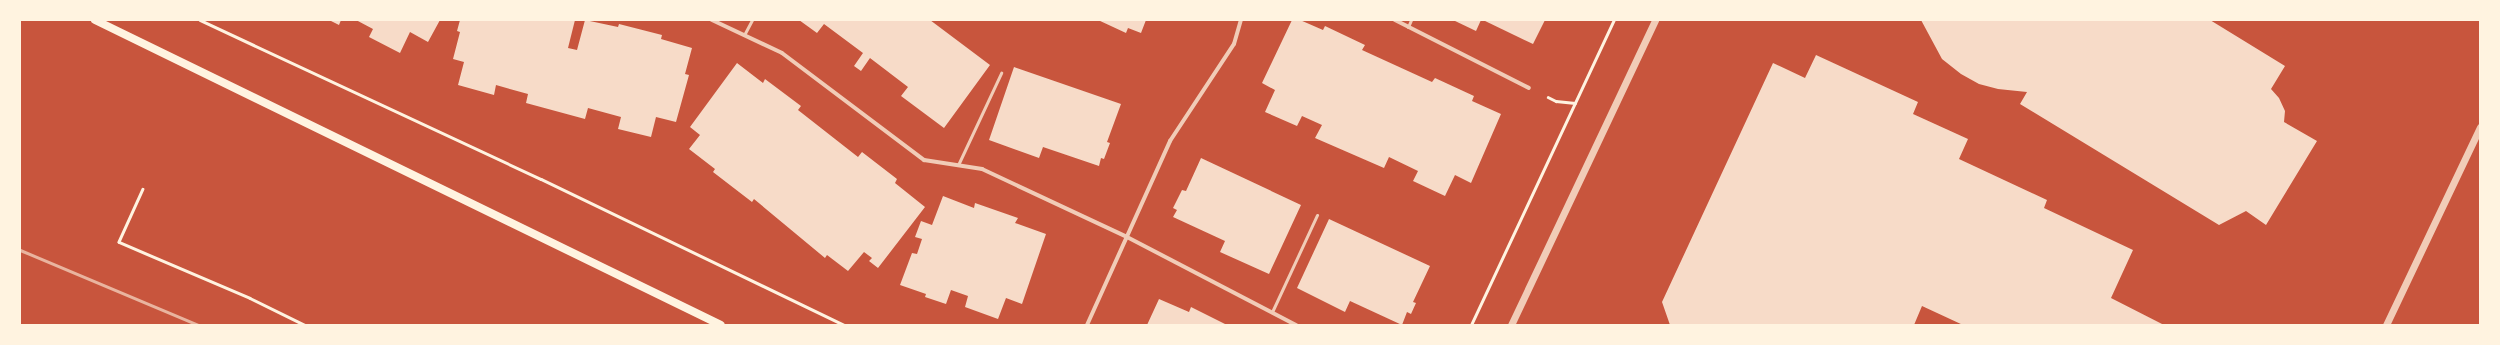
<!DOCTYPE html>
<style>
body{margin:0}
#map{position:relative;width:2500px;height:345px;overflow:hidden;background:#c8553d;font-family:"DejaVu Sans",sans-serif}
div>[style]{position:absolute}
.building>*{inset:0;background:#f7dbc8}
.path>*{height:2.5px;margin:-1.25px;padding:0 1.25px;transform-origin:1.25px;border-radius:1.25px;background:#fff3e0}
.service>*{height:3px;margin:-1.5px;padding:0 1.5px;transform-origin:1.5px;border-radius:1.5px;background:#f1ccb7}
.minor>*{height:4px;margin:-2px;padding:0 2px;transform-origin:2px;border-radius:2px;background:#f1ccb7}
.tertiary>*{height:7px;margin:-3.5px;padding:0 3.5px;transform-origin:3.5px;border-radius:3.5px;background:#f1ccb7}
.secondary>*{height:8px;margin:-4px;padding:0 4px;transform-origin:4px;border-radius:4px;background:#fff3e0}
.rail>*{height:3px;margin:-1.5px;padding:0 1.5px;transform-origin:1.5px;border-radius:1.5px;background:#e9b49f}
span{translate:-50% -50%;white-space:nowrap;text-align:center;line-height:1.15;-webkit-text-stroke:3.5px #fff3e0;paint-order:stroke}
.frame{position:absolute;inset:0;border:21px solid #fff3e0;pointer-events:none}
</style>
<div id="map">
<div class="building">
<div style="clip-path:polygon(329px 20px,341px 20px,339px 25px)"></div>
<div style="clip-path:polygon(356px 20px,440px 20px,428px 42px,410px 32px,400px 53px,369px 37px,373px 29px)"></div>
<div style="clip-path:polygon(460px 20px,575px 20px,568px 48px,577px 50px,585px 20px,618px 27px,619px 24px,662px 35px,661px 39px,692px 48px,685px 74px,689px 75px,676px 122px,656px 117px,651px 137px,618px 129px,621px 117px,588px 108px,585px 119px,526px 103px,528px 94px,496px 85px,494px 95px,458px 85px,464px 62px,453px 59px,460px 32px,457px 31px)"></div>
<div style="clip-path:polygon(799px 20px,930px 20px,990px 65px,944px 128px,901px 96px,908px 87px,870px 58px,861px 71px,854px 66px,863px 53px,824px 24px,817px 33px)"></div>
<div style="clip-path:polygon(1098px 20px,1146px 20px,1141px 33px,1128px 28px,1126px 33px)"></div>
<div style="clip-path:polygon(1292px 20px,1300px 20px,1323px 30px,1325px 26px,1365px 45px,1362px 50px,1432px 82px,1435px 78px,1474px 96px,1472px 101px,1501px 114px,1471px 183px,1455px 175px,1445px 196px,1413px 181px,1418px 171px,1389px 157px,1384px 168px,1315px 138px,1322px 125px,1302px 116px,1297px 126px,1265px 112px,1275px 90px,1262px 83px)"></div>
<div style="clip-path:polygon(1453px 20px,1481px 20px,1476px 31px)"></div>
<div style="clip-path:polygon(1483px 20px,1545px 20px,1533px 44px)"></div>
<div style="clip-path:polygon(1921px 20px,2210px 20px,2285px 66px,2271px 89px,2279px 98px,2285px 111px,2284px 122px,2317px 141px,2266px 225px,2246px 211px,2219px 225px,2020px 104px,2027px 92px,1998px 89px,1979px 84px,1961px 74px,1942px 59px)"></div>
<div style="clip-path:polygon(1816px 55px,1918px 102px,1913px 114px,1968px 139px,1959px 159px,2047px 200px,2044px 208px,2133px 250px,2111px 298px,2164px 325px,1963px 325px,1922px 306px,1914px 325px,1670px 325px,1662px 302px,1773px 63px,1805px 78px)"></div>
<div style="clip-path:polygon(737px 63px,763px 83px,765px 79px,801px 106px,798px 110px,858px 157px,862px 152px,897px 179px,895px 183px,925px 207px,878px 268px,869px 261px,872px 258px,864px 252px,848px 271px,827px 255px,825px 258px,754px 199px,752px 202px,713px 172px,715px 169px,689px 149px,700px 135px,690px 127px)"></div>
<div style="clip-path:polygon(1014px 67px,1121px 104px,1107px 142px,1110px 143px,1104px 159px,1101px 158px,1099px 166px,1043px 147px,1039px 158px,989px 140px)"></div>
<div style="clip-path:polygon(1201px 158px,1301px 205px,1269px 274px,1220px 252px,1225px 241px,1173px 217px,1177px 210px,1173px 208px,1182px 190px,1186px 191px)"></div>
<div style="clip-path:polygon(943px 196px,974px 208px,975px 203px,1018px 218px,1015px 223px,1046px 234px,1022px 304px,1006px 298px,998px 319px,965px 307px,968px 296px,951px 290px,946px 304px,925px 297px,926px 294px,900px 285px,912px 253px,917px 254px,922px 239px,915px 237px,921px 221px,932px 225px)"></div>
<div style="clip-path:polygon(1329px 219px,1430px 266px,1413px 302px,1416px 303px,1411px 314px,1407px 312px,1402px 325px,1350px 301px,1345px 312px,1297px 288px)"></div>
<div style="clip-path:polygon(1159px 299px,1189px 312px,1191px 307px,1227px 325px,1147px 325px)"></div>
</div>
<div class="path">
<div style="left:200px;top:20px;width:376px;rotate:25deg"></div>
<div style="left:541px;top:179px;width:337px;rotate:25.7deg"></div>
<div style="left:1548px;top:97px;width:9px;rotate:27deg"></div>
<div style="left:1556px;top:101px;width:19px;rotate:6deg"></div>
<div style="left:143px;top:189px;width:58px;rotate:114.4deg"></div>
<div style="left:119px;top:242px;width:142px;rotate:23.1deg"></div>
<div style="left:250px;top:298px;width:61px;rotate:26.1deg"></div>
<div style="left:1471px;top:325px;width:337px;rotate:-64.9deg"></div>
</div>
<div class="service">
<div style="left:1408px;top:27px;width:8px;rotate:-67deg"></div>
<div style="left:744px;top:35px;width:17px;rotate:-62deg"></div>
<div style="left:958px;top:165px;width:102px;rotate:-64.9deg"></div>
<div style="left:1272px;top:312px;width:107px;rotate:-65.1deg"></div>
</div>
<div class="minor">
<div style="left:712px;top:20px;width:77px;rotate:25.2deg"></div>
<div style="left:782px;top:53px;width:178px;rotate:37deg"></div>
<div style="left:924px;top:160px;width:59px;rotate:8.8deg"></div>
<div style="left:982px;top:169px;width:160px;rotate:25.1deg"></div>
<div style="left:1127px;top:237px;width:191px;rotate:27.5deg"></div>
<div style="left:1395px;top:20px;width:150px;rotate:26.9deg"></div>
<div style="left:1087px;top:325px;width:202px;rotate:-65.7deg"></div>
<div style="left:1170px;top:141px;width:116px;rotate:-56.6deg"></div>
<div style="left:1234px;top:44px;width:25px;rotate:-74deg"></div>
</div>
<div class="tertiary">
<div style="left:1511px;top:325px;width:337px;rotate:-64.7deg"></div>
<div style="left:2386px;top:325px;width:219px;rotate:-64.6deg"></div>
</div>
<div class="secondary">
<div style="left:95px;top:20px;width:696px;rotate:25.98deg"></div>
</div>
<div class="rail">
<div style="left:20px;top:250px;width:193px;rotate:22.8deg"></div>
</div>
<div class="frame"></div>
</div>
